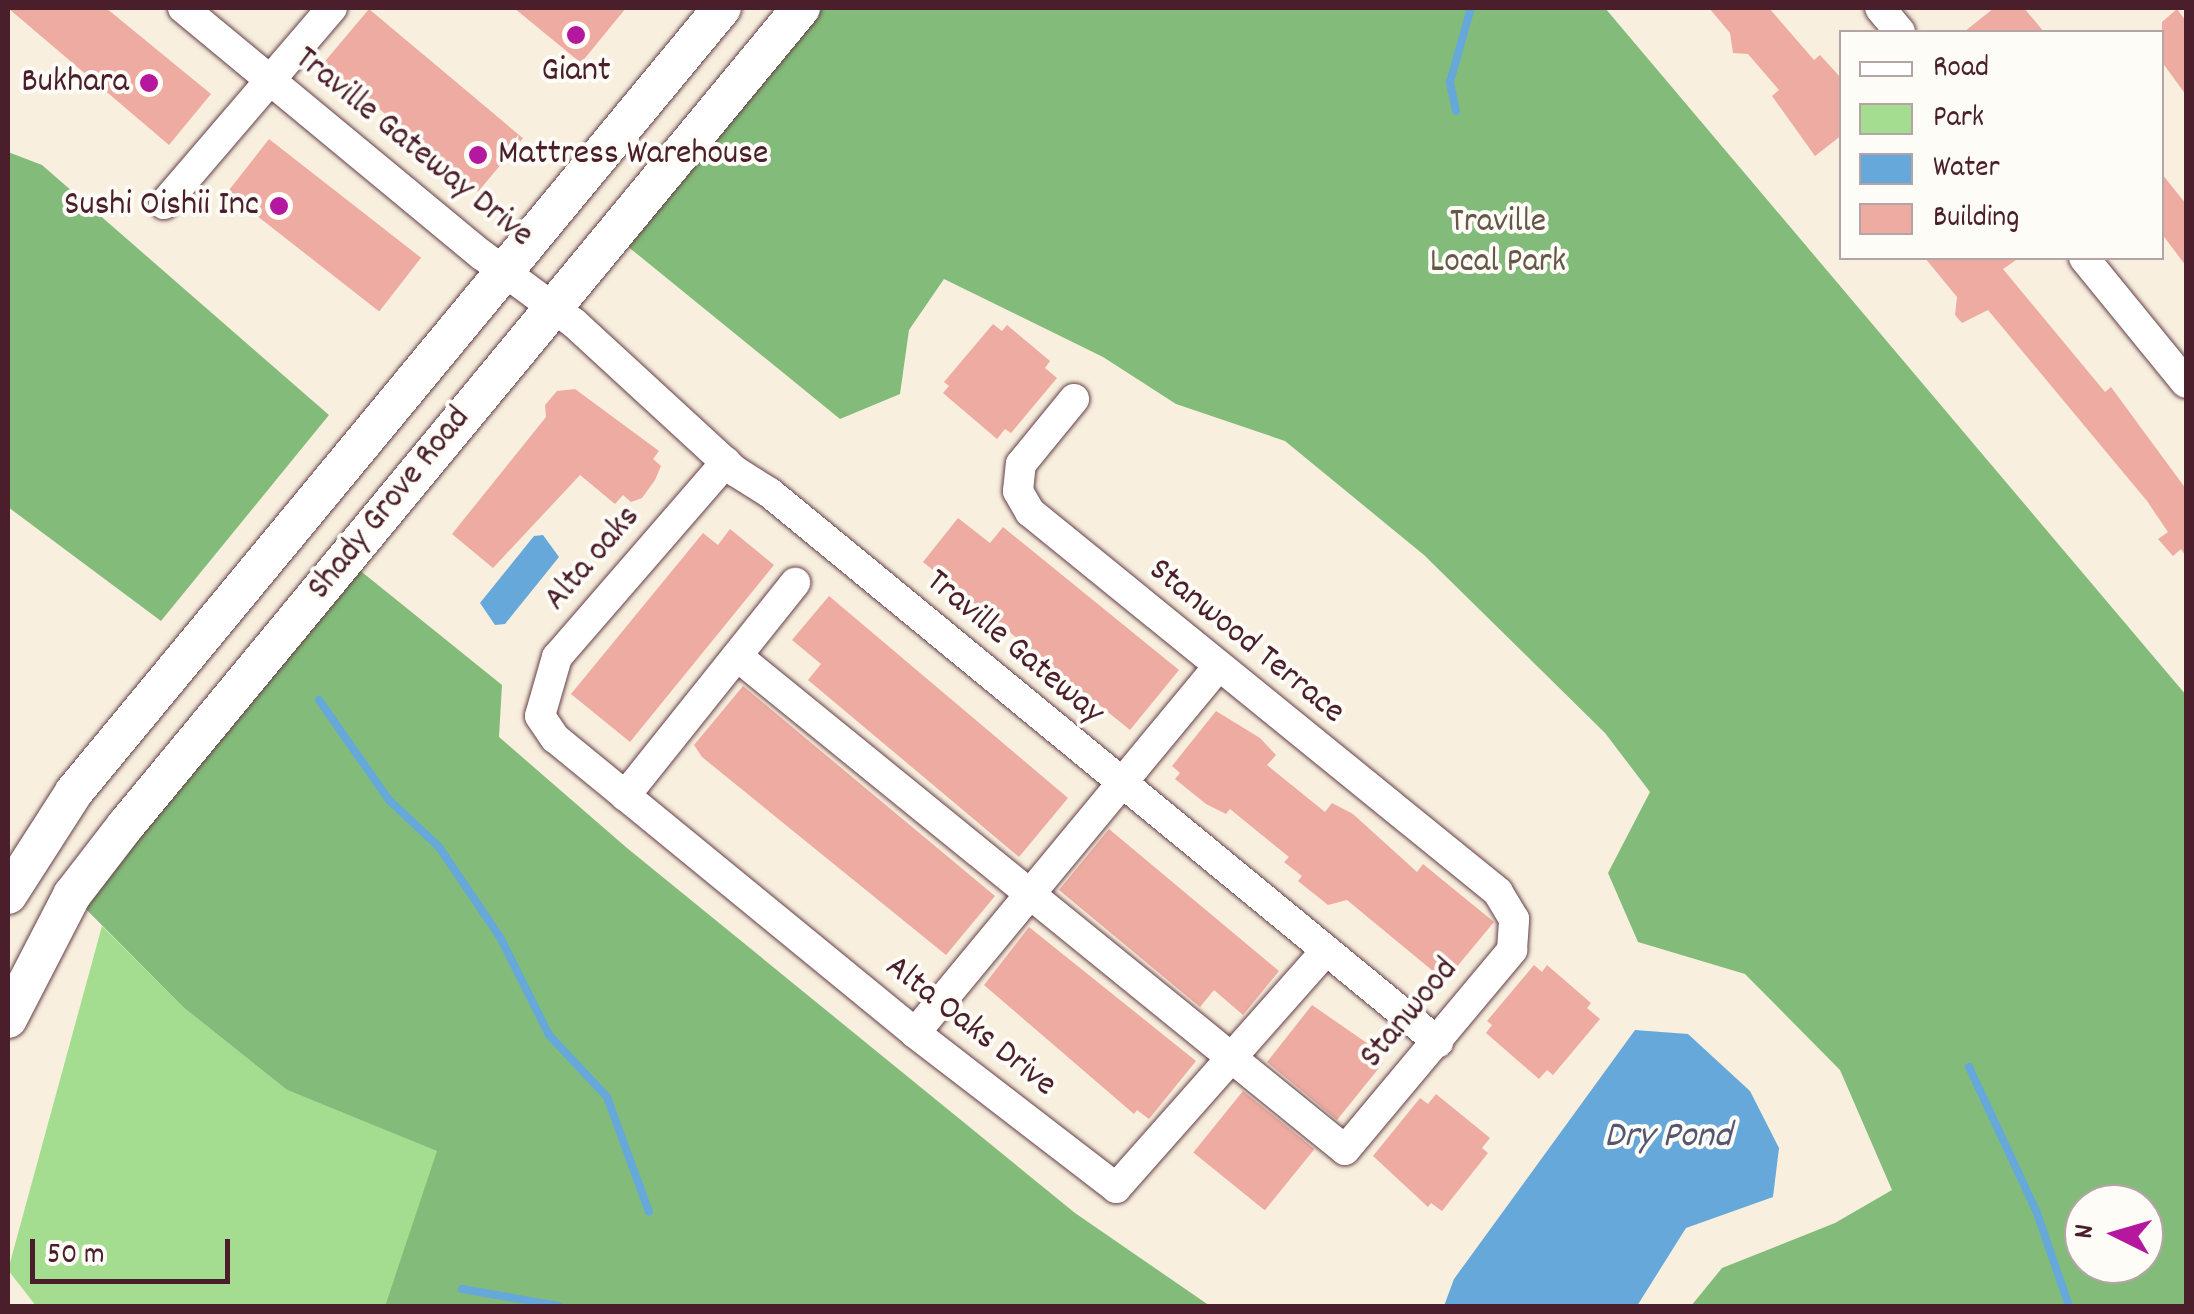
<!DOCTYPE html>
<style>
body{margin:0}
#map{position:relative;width:2194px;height:1314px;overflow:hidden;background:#f8efde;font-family:Dekko,sans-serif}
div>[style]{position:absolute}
.green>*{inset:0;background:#a4dd8f}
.forest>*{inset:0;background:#83bc7a}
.water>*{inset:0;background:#66a8da}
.stream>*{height:8px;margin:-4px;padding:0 4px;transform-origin:4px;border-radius:4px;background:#66a8da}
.building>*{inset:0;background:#eeaba1;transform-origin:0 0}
.roads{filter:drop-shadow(0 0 2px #643e46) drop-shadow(0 0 2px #643e46)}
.minor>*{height:30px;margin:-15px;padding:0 15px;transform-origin:15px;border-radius:15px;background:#fff}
.major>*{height:38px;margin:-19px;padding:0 19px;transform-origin:19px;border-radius:19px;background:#fff}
.dots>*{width:28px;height:28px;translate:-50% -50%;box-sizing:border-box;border:5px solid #fdfcf7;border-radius:50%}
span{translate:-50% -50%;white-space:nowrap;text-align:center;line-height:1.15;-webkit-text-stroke:8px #fdfcf7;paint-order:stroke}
.poi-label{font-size:35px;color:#4a1f2b}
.right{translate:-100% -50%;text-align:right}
.left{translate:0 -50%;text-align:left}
.street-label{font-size:35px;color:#4a1f2b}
.park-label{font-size:35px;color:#655849}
.water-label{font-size:38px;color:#555671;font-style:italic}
.frame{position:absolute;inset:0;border:10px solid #4a1f2b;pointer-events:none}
.legend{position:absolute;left:1839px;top:30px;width:325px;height:230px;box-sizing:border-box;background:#fdfcf7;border:2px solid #b5a4a5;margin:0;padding:12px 18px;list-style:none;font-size:30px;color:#4a1f2b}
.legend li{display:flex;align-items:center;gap:20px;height:50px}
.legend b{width:50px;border:2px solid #b5a4a5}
.north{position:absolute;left:2064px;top:1184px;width:100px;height:100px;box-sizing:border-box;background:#fdfcf7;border:2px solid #b5a4a5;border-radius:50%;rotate:275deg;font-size:28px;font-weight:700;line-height:40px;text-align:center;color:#4a1f2b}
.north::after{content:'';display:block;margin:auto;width:35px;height:45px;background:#b5179e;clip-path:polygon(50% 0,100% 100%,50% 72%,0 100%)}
.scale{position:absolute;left:30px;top:1239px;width:200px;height:45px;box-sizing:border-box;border:5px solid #4a1f2b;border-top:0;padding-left:12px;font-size:30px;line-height:35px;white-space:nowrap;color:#4a1f2b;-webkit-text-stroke:8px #fdfcf7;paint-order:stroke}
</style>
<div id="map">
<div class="green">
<div style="clip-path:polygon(102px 926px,183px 1007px,287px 1090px,438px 1151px,385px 1306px,36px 1306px,8px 1270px)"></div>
</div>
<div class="forest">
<div style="clip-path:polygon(evenodd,801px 8px,1605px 8px,2186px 695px,2186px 1306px,1691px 1306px,1722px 1268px,1835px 1223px,1892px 1190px,1840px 1070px,1745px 974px,1638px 942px,1608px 873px,1650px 792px,1605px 733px,1424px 555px,1285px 441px,1176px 404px,1103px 357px,944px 279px,909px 330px,900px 394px,840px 419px,610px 232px,801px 8px,2084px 1204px,2144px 1204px,2144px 1264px,2084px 1264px,2084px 1204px)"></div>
<div style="clip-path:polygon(8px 152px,42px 165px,329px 415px,161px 621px,8px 507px)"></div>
<div style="clip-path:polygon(347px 560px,502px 685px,499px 737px,627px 848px,1075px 1213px,1210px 1306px,385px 1306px,437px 1151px,287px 1090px,183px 1007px,72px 895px)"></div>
</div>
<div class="water">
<div style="clip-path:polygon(543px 535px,559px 557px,505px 624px,495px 625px,480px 603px,534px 536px)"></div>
<div style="clip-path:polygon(1635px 1030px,1688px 1034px,1750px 1091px,1779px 1148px,1773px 1197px,1686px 1228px,1637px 1306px,1444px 1306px,1454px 1279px)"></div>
</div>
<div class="stream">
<div style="left:1456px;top:111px;width:30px;rotate:-102deg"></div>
<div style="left:1450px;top:82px;width:77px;rotate:-74.2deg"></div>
<div style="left:319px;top:700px;width:122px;rotate:55deg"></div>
<div style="left:389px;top:800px;width:69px;rotate:43.2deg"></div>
<div style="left:439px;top:847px;width:109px;rotate:55.9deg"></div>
<div style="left:500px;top:937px;width:110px;rotate:63.4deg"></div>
<div style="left:549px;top:1035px;width:85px;rotate:46.9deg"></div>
<div style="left:607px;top:1097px;width:122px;rotate:69.9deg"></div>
<div style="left:1969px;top:1067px;width:161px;rotate:65deg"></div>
<div style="left:2037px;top:1213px;width:98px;rotate:71deg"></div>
<div style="left:462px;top:1289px;width:98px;rotate:9.9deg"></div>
</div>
<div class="building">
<div style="clip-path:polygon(8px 8px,106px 8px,211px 94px,169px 145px)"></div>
<div style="clip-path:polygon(514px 8px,626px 8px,581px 63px)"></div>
<div style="clip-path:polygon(1709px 8px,1769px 8px,1814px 60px,1820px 55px,1842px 79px,1842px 135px,1815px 156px,1772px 96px,1779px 90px,1748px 54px,1733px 53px,1730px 33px)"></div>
<div style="clip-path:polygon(1994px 8px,2024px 8px,2044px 32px,1964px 32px)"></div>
<div style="left:369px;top:9px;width:201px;height:70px;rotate:40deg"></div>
<div style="clip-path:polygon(2177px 9px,2186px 21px,2186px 95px,2162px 62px,2162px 22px)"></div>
<div style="left:269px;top:139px;width:193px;height:68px;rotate:38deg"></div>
<div style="clip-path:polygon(2162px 174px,2186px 204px,2186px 266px,2162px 234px)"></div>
<div style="clip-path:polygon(1925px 258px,2019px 258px,2003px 269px,2105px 392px,2111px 387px,2186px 489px,2186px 557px,2181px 549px,2173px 556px,2158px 539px,2168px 532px,2147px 501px,1988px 310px,1962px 323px,1955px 315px,1957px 297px)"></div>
<div style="clip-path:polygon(993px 324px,1002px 331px,1007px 325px,1050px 361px,1045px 368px,1057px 378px,1011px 433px,1005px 429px,997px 439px,943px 393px,949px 386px,944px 382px)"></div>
<div style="clip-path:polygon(575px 389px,659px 451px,653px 459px,661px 466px,655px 480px,642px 498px,631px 502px,623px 495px,615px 504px,580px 475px,493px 568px,452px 534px,546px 417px,545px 405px,557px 391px)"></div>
<div style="clip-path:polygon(958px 518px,990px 543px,1003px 527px,1179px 670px,1130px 730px,923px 562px)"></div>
<div style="clip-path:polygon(730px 529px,774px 565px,630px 742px,571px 694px,703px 533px,718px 545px)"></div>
<div style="clip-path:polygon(829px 596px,1068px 798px,1019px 857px,808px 680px,821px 664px,792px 640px)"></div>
<div style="clip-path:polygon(743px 686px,995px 896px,946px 955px,702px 757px,694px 745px)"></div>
<div style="clip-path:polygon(1216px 711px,1260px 738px,1276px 755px,1267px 765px,1325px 812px,1332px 803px,1353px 814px,1417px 872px,1423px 864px,1494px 922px,1445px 981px,1347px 900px,1328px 905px,1298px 881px,1302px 876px,1284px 862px,1289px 857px,1230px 809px,1226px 814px,1206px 804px,1175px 779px,1180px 773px,1172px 766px)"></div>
<div style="clip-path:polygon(1109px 829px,1279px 971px,1243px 1015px,1214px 990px,1200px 1007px,1059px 890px)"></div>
<div style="clip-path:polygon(1029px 927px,1196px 1061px,1149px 1119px,1137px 1110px,1134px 1114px,984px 985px)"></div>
<div style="clip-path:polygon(1534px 965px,1542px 972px,1547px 965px,1591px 1003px,1587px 1008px,1600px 1019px,1553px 1075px,1547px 1070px,1539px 1079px,1486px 1033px,1492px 1025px,1487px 1021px)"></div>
<div style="clip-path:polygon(1312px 1005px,1377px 1050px,1374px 1055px,1383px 1063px,1337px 1120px,1267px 1062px)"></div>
<div style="left:1243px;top:1091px;width:92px;height:79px;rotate:39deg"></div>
<div style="clip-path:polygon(1436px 1094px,1490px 1138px,1482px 1148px,1488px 1153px,1442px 1211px,1431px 1203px,1428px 1207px,1373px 1156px,1420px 1098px,1428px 1104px)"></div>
</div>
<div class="roads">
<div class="minor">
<div style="left:183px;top:8px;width:388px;rotate:39.6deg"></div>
<div style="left:482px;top:255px;width:114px;rotate:36.5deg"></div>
<div style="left:574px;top:323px;width:219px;rotate:42.6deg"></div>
<div style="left:735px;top:471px;width:41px;rotate:32.2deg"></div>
<div style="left:770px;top:493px;width:865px;rotate:39.42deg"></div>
<div style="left:1880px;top:8px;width:31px;rotate:50deg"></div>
<div style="left:164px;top:204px;width:258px;rotate:-49.4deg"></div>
<div style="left:2084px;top:258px;width:161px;rotate:50.8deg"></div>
<div style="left:726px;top:462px;width:258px;rotate:130.9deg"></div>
<div style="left:557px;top:657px;width:61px;rotate:106.1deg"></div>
<div style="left:540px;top:716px;width:27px;rotate:56deg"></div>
<div style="left:555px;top:738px;width:465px;rotate:39.3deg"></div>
<div style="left:915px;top:1033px;width:254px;rotate:37.6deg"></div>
<div style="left:1116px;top:1188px;width:317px;rotate:-48.5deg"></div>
<div style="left:737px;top:656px;width:783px;rotate:39.09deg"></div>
<div style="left:1345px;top:1150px;width:261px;rotate:-50.1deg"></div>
<div style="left:1512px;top:950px;width:31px;rotate:-86deg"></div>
<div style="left:1514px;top:919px;width:31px;rotate:-121deg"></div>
<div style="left:1498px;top:892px;width:603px;rotate:-140.92deg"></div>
<div style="left:1030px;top:512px;width:24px;rotate:-120deg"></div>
<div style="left:1018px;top:491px;width:27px;rotate:-84deg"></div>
<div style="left:1021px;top:464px;width:84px;rotate:-50.8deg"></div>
<div style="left:625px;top:796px;width:273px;rotate:-51.4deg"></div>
<div style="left:915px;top:1033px;width:474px;rotate:-50.4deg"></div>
</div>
<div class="major">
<div style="left:8px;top:895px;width:122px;rotate:-57.3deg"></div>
<div style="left:74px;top:792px;width:1017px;rotate:-50.43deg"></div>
<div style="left:8px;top:1019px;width:140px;rotate:-62.7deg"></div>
<div style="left:72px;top:895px;width:88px;rotate:-52.4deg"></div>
<div style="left:126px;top:825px;width:1060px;rotate:-50.44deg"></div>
</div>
</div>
<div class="dots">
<div style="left:576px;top:35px;background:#b5179e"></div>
<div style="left:149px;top:83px;background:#b5179e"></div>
<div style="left:478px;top:155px;background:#b5179e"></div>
<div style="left:279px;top:206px;background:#b5179e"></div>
</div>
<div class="poi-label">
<span style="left:576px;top:72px">Giant</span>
<span class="right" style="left:129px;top:83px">Bukhara</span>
<span class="left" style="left:498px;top:155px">Mattress Warehouse</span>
<span class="right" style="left:259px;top:206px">Sushi Oishii Inc</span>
</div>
<div class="street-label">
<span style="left:413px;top:148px;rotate:39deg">Traville Gateway Drive</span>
<span style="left:390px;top:504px;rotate:-51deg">Shady Grove Road</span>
<span style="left:593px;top:559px;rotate:-49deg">Alta oaks</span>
<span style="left:1246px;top:642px;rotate:39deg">Stanwood Terrace</span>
<span style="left:1014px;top:648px;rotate:40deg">Traville Gateway</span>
<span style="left:1410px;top:1014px;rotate:-50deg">Stanwood</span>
<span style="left:970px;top:1027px;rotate:38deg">Alta Oaks Drive</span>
</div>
<div class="park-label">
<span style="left:1498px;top:243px">Traville<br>Local Park</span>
</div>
<div class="water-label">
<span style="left:1668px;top:1138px">Dry Pond</span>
</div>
<div class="frame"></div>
<ul class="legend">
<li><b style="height:12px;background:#fff"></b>Road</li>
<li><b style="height:28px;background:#a4dd8f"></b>Park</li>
<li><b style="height:28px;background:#66a8da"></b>Water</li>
<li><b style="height:28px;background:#eeaba1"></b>Building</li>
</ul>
<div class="north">N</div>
<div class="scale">50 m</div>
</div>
